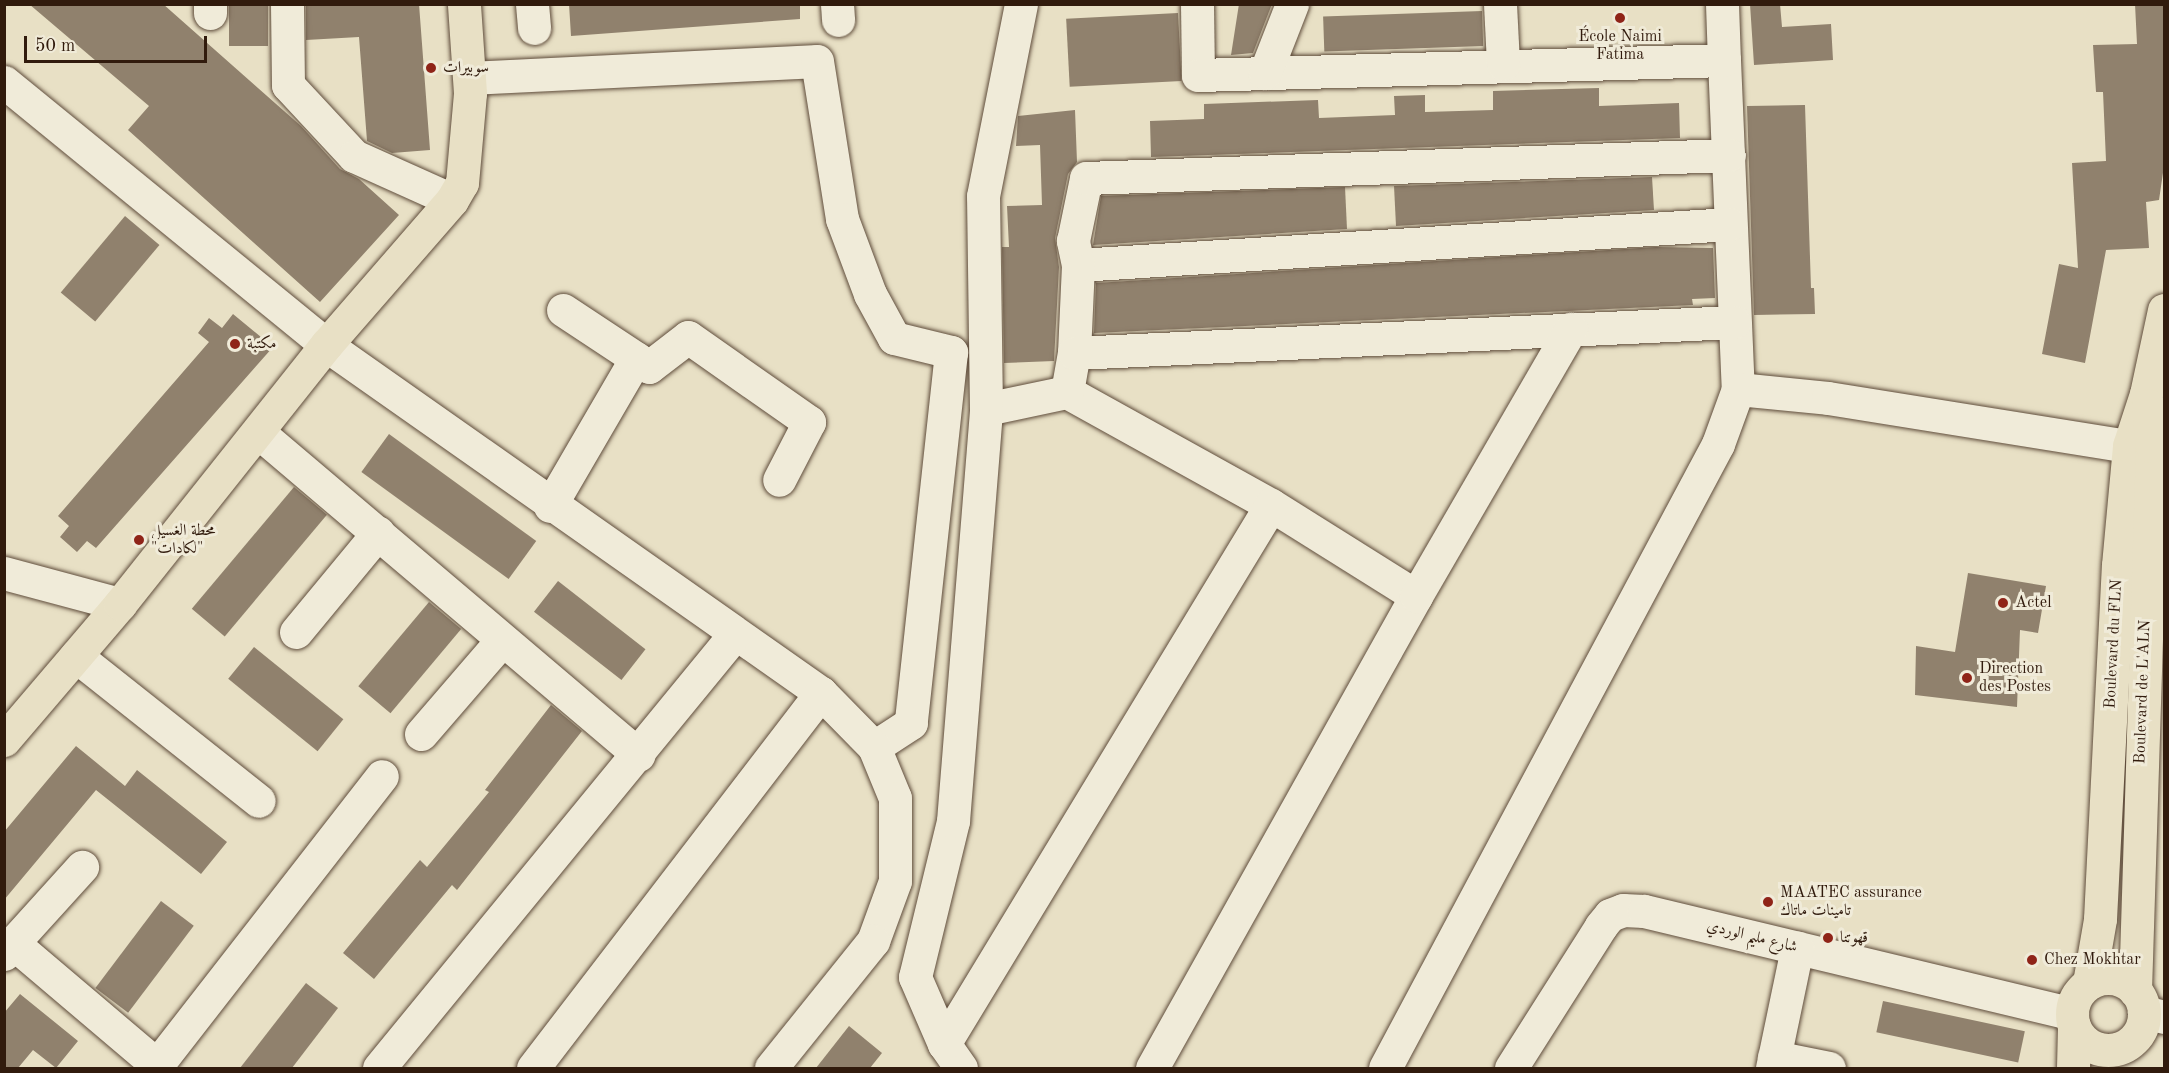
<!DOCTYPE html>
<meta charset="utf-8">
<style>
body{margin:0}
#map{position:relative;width:2169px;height:1073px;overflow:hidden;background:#e8e0c5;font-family:"Old Standard TT",Amiri,serif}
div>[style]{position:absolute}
.building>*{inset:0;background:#90816d;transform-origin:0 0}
.roads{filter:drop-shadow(0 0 2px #5f4c3b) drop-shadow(0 0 2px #5f4c3b)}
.minor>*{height:33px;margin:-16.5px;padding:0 16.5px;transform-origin:16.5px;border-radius:16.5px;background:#f0ebd9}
.major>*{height:33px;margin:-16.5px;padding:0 16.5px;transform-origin:16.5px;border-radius:16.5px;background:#e8e0c5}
.major>.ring{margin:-16.5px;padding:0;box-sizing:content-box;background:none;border:33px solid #e8e0c5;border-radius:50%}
.dots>*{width:16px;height:16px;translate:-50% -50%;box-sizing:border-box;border:3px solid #f0ebd9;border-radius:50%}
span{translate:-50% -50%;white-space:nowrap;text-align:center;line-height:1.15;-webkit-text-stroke:6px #f0ebd9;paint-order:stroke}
.poi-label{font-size:16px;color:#311b0d}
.left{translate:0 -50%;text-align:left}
.street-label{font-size:16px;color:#311b0d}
.frame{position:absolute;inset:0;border:6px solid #311b0d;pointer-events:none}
.scale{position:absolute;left:24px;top:36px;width:183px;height:27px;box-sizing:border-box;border:3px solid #311b0d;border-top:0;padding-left:8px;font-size:18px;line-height:21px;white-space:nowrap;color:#311b0d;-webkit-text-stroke:4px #f0ebd9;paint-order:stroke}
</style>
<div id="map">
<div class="building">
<div style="clip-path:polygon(29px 4px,163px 4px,301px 126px,340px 169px,359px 179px,399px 215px,320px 302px,128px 130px,149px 106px)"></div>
<div style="left:229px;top:4px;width:39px;height:42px"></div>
<div style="clip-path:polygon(306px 4px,419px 4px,430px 150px,392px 153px,367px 141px,359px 37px,306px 40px)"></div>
<div style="clip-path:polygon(569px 4px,800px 4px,800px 19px,571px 36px)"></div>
<div style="clip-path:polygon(1239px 4px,1272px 4px,1253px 53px,1231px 55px)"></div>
<div style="clip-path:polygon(1750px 4px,1780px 4px,1782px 27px,1831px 24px,1833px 60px,1754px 65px)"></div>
<div style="clip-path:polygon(2135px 4px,2164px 4px,2164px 166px,2159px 200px,2146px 202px,2149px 248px,2106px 250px,2085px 363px,2042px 354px,2059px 264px,2078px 268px,2072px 163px,2106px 161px,2103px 92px,2096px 92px,2093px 45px,2137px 44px)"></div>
<div style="left:1482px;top:11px;width:35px;height:159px;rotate:88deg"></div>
<div style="left:1178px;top:13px;width:68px;height:112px;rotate:87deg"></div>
<div style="clip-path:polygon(1599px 88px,1599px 106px,1679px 103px,1680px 138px,1151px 157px,1150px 121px,1204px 119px,1204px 104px,1318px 100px,1319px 118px,1395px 115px,1394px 96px,1425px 95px,1425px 112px,1493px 110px,1493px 91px)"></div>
<div style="clip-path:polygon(1805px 105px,1811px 288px,1814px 288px,1815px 314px,1754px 315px,1747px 106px)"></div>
<div style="clip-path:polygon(1075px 110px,1077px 162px,1068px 174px,1055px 238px,1059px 267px,1054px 361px,1004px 363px,1002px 247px,1009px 247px,1007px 206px,1042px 205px,1040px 145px,1016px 146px,1018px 116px)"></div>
<div style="clip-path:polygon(1652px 177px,1654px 210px,1396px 226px,1394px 186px)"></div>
<div style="clip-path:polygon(1345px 187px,1347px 229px,1093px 245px,1101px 196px)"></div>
<div style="left:125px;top:216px;width:45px;height:100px;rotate:40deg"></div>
<div style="clip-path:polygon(1656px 247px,1713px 248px,1715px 298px,1692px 299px,1693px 305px,1094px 333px,1096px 283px)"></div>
<div style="clip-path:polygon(233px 314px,273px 347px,96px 548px,87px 541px,77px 552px,60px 537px,69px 526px,58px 516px,209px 342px,198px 333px,209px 318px,222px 328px)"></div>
<div style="left:389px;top:434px;width:182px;height:47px;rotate:36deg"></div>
<div style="left:294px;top:487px;width:43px;height:159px;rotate:40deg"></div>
<div style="clip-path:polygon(1968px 573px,2046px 586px,2038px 633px,2020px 630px,2017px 707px,1915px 695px,1916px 646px,1955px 652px)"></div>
<div style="left:558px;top:581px;width:111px;height:39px;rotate:38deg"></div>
<div style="left:429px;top:602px;width:42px;height:110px;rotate:40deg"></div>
<div style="left:254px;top:647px;width:115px;height:41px;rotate:39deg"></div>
<div style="clip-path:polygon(551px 705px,582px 731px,457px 890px,452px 885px,374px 979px,343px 953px,420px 860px,427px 867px,489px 792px,485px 790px)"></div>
<div style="clip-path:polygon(76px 746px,125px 786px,137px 770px,227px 842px,201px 874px,96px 790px,4px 900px,4px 832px)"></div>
<div style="left:161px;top:901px;width:41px;height:109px;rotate:37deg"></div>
<div style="clip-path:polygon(306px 983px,338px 1008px,292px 1068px,240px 1068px)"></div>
<div style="clip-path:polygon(20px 994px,78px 1041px,56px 1068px,33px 1050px,18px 1068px,4px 1068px,4px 1013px)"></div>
<div style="left:1883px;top:1001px;width:145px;height:32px;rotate:12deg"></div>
<div style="clip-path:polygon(849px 1026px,882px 1053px,870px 1068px,816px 1068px)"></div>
</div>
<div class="roads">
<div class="minor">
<div style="left:210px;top:4px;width:9px;rotate:90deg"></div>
<div style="left:287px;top:4px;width:81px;rotate:89.3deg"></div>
<div style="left:288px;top:85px;width:97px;rotate:47.1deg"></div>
<div style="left:354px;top:156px;width:107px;rotate:24.2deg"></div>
<div style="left:532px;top:4px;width:24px;rotate:85deg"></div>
<div style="left:837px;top:4px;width:16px;rotate:86deg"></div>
<div style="left:1197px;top:4px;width:71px;rotate:89.2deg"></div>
<div style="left:1198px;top:75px;width:526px;rotate:-1.63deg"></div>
<div style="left:1724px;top:60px;width:329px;rotate:87.6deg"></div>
<div style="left:1738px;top:389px;width:59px;rotate:110deg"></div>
<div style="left:1718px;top:444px;width:707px;rotate:118.09deg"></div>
<div style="left:1500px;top:4px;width:60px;rotate:87.1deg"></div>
<div style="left:1722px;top:4px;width:56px;rotate:88deg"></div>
<div style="left:1265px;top:73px;width:74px;rotate:-68.6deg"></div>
<div style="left:470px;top:78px;width:347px;rotate:-2.8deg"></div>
<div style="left:817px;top:61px;width:160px;rotate:81deg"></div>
<div style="left:842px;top:219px;width:80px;rotate:69.5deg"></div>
<div style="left:870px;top:294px;width:50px;rotate:61.4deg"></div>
<div style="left:894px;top:338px;width:59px;rotate:13.8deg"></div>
<div style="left:951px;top:352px;width:373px;rotate:96.2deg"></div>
<div style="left:911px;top:723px;width:44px;rotate:147deg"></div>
<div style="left:4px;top:82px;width:416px;rotate:39.2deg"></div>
<div style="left:326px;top:345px;width:605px;rotate:35.11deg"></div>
<div style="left:821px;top:693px;width:76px;rotate:45.5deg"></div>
<div style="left:874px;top:747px;width:55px;rotate:67.6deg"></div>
<div style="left:895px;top:798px;width:83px;rotate:90deg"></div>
<div style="left:895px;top:881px;width:64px;rotate:110.1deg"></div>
<div style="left:873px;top:941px;width:163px;rotate:128.8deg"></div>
<div style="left:1078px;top:265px;width:653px;rotate:-3.6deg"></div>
<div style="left:563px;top:310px;width:103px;rotate:33.5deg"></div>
<div style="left:649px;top:367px;width:49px;rotate:-37.6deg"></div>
<div style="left:688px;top:337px;width:148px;rotate:35.1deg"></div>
<div style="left:809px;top:422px;width:65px;rotate:117.3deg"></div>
<div style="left:1074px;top:353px;width:88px;rotate:-87.4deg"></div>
<div style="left:1078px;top:265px;width:25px;rotate:-102deg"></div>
<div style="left:1073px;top:241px;width:64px;rotate:-78.3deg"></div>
<div style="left:1086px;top:178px;width:643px;rotate:-2.05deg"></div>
<div style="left:1738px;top:389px;width:90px;rotate:5.7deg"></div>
<div style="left:1828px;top:398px;width:305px;rotate:9.1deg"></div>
<div style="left:1067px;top:392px;width:233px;rotate:29deg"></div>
<div style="left:1271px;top:505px;width:171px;rotate:32.1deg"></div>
<div style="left:986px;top:409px;width:83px;rotate:-11.9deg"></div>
<div style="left:1067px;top:392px;width:40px;rotate:-80deg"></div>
<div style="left:1074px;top:353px;width:661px;rotate:-2.69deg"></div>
<div style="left:258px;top:432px;width:499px;rotate:40.3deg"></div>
<div style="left:550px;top:506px;width:171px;rotate:-59.8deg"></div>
<div style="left:4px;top:573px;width:120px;rotate:15deg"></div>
<div style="left:296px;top:632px;width:129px;rotate:-50.4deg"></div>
<div style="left:76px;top:656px;width:233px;rotate:38.4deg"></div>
<div style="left:421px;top:734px;width:124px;rotate:-49.2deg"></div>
<div style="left:13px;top:943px;width:103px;rotate:-47.8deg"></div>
<div style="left:4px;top:954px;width:14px;rotate:-51deg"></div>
<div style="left:13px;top:943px;width:189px;rotate:40.3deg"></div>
<div style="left:157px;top:1065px;width:366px;rotate:-52.1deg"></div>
<div style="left:2144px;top:1012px;width:21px;rotate:14deg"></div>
<div style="left:944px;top:1044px;width:630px;rotate:-58.76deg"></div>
<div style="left:1774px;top:1057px;width:56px;rotate:11.3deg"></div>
<div style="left:379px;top:1068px;width:560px;rotate:-50.65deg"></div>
<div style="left:533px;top:1068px;width:473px;rotate:-52.5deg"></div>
<div style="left:961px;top:1068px;width:29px;rotate:-125deg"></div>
<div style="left:944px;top:1044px;width:73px;rotate:-113.4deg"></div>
<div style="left:915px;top:977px;width:161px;rotate:-76.3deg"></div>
<div style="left:953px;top:821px;width:413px;rotate:-85.4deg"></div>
<div style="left:986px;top:409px;width:213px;rotate:-90.8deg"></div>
<div style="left:983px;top:196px;width:196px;rotate:-78.8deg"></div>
<div style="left:1152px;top:1068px;width:541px;rotate:-60.78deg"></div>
<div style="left:1416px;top:596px;width:309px;rotate:-59.9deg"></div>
<div style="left:1511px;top:1068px;width:168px;rotate:-57.6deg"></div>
<div style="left:1601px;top:926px;width:14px;rotate:-51deg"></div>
<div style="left:1610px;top:915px;width:14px;rotate:-21deg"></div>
<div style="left:1623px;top:910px;width:21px;rotate:3deg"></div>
<div style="left:1644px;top:911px;width:440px;rotate:13.5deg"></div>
<div style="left:1772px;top:1068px;width:123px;rotate:-78.2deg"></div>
</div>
<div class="major">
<div style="left:4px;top:740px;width:179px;rotate:-49.5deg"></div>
<div style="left:120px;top:604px;width:331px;rotate:-51.5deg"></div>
<div style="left:326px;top:345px;width:192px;rotate:-49deg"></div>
<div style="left:452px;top:200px;width:20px;rotate:-60deg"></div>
<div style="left:462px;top:183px;width:90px;rotate:-84.9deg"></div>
<div style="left:470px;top:93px;width:89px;rotate:-93.9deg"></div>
<div class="ring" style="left:2072px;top:978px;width:39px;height:39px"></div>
<div style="left:2089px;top:983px;width:65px;rotate:-80.2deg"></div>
<div style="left:2100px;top:919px;width:354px;rotate:-87.1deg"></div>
<div style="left:2118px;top:565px;width:120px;rotate:-84.7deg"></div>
<div style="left:2129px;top:446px;width:55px;rotate:-71.9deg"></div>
<div style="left:2146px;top:394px;width:86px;rotate:-77.9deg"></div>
<div style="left:2135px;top:991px;width:545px;rotate:-88.21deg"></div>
<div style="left:2152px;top:446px;width:41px;rotate:-95.6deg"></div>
<div style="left:2073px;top:1068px;width:42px;rotate:-88.6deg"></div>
</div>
</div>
<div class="dots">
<div style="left:1620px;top:18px;background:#8f2418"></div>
<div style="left:431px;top:68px;background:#8f2418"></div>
<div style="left:235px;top:344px;background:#8f2418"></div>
<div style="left:139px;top:540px;background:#8f2418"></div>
<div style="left:2003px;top:603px;background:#8f2418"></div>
<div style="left:1967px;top:678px;background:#8f2418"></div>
<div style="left:1768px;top:902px;background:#8f2418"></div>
<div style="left:1828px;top:938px;background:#8f2418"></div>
<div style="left:2032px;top:960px;background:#8f2418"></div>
</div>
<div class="poi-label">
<span style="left:1620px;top:46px">École Naimi<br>Fatima</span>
<span class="left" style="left:443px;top:68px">سوبيرات</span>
<span class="left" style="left:247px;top:344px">مكتبة</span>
<span class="left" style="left:151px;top:540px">محطة الغسيل<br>"لكادات"</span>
<span class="left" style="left:2015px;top:603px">Actel</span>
<span class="left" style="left:1979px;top:678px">Direction<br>des Postes</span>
<span class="left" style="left:1780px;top:902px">MAATEC assurance<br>تامينات ماتاك</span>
<span class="left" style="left:1840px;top:938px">قهوتنا</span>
<span class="left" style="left:2044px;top:960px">Chez Mokhtar</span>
</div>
<div class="street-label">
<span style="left:2114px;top:644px;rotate:-87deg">Boulevard du FLN</span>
<span style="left:2143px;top:692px;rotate:-88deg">Boulevard de L'ALN</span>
<span style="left:1752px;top:937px;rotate:14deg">شارع مليم الوردي</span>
</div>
<div class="frame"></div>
<div class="scale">50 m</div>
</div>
